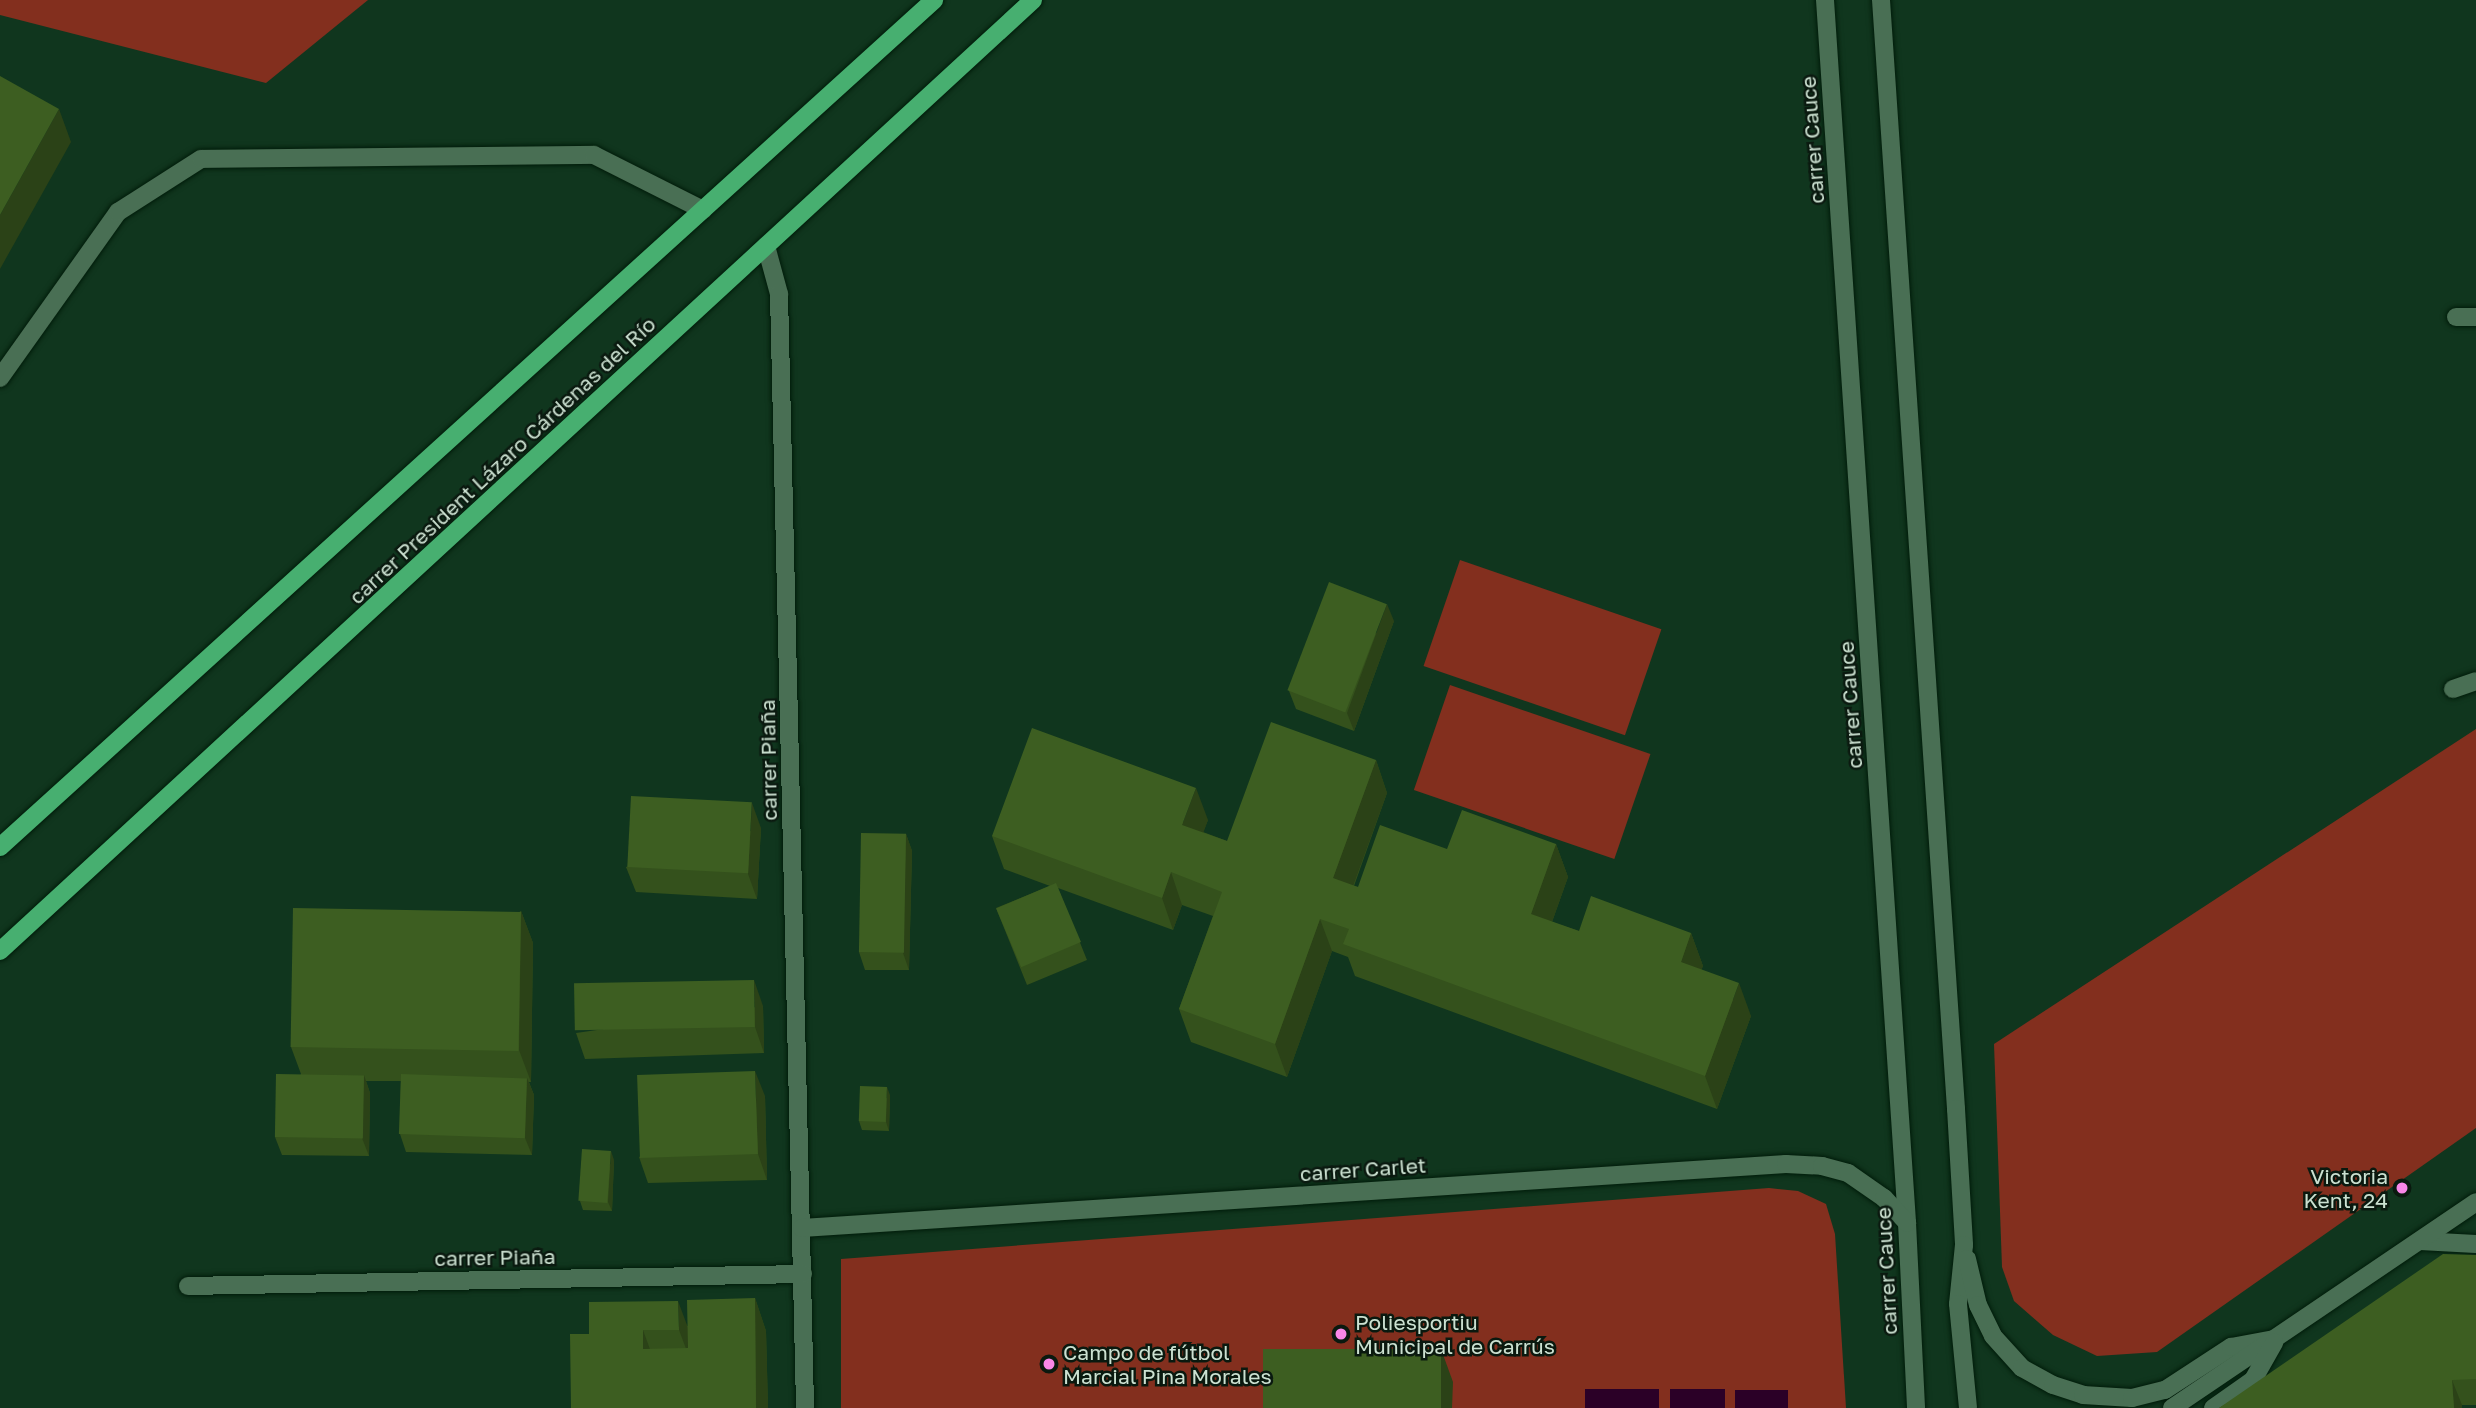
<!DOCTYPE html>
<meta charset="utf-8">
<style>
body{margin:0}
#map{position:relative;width:2476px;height:1408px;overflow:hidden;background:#10361e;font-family:"Golos Text",sans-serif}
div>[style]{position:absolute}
.green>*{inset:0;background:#832f1e;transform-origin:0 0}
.water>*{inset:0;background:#2b0027;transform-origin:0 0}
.roads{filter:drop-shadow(0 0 2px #011c0a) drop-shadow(0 0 2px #011c0a)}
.lane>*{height:18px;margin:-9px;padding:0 9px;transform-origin:9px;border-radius:9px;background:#496f54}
.street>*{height:18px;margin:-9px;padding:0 9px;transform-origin:9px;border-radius:9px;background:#496f54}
.secondary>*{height:18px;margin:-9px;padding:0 9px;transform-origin:9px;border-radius:9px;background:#496f54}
.primary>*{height:18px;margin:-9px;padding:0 9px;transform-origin:9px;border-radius:9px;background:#47af70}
.wall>*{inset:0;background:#34511c}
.shaded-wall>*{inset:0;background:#2b4217}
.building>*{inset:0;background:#3d5e21;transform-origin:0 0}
.dots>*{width:19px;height:19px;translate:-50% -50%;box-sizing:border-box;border:4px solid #0a190f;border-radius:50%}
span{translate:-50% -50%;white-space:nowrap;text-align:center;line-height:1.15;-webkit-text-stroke:5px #0a190f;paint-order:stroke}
.street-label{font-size:21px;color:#cce1d1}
.poi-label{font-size:21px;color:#cce1d1}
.right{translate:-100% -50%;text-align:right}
.left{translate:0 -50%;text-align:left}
</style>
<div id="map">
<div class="green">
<div style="clip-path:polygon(0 0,368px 0,266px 83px,0 15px)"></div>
<div style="left:1460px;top:560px;width:213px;height:112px;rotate:19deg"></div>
<div style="left:1450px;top:685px;width:212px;height:111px;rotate:19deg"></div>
<div style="clip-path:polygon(2476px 729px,2476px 1128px,2157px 1352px,2097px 1356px,2053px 1335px,2014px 1301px,2002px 1267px,1994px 1044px)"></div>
<div style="clip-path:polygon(1769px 1188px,1798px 1191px,1826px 1204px,1835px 1234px,1846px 1408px,841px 1408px,841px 1259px)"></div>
</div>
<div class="water">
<div style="left:1659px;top:1389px;width:19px;height:74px;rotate:90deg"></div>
<div style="left:1725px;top:1389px;width:19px;height:55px;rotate:90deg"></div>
<div style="left:1735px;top:1390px;width:53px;height:18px"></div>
</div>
<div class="roads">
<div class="lane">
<div style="left:2456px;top:317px;width:20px"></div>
<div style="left:0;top:378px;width:204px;rotate:-54.6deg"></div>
<div style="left:118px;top:212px;width:98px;rotate:-32.6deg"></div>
<div style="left:201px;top:159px;width:393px;rotate:-0.6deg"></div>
<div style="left:594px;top:155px;width:122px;rotate:26.8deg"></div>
<div style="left:2453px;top:689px;width:24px;rotate:-19deg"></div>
</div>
<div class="street">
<div style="left:1825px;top:0;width:1226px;rotate:86.16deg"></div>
<div style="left:1907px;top:1223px;width:185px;rotate:87.2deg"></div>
<div style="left:1881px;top:0;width:1112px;rotate:86.13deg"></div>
<div style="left:1956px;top:1109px;width:136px;rotate:86.6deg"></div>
<div style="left:1964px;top:1245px;width:59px;rotate:95.8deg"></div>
<div style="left:1958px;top:1304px;width:104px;rotate:84.5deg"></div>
<div style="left:766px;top:246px;width:50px;rotate:74.8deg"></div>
<div style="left:779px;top:294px;width:1114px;rotate:88.66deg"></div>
<div style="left:802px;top:1228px;width:986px;rotate:-3.72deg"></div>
<div style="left:1786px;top:1164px;width:36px;rotate:3deg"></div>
<div style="left:1822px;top:1166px;width:27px;rotate:15deg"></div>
<div style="left:1848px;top:1173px;width:44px;rotate:34.8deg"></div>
<div style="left:1884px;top:1198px;width:34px;rotate:47deg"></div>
<div style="left:2420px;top:1241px;width:56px;rotate:3.1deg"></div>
<div style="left:1967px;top:1259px;width:47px;rotate:76.6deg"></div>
<div style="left:1978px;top:1305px;width:34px;rotate:64deg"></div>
<div style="left:1993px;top:1336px;width:43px;rotate:47.8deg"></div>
<div style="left:2022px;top:1368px;width:35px;rotate:29deg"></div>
<div style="left:2053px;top:1385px;width:32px;rotate:18deg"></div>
<div style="left:2083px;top:1395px;width:49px;rotate:3.5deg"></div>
<div style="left:2132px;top:1398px;width:34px;rotate:-14deg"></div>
<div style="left:2165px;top:1390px;width:79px;rotate:-33.1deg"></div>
<div style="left:2231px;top:1347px;width:45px;rotate:-10.3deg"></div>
<div style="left:188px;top:1286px;width:615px;rotate:-1.12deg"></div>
</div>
<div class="secondary">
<div style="left:2172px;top:1408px;width:367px;rotate:-34.1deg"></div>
<div style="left:2213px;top:1408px;width:49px;rotate:-35deg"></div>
<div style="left:2253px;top:1380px;width:43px;rotate:-60.4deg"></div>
</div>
<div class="primary">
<div style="left:0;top:847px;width:1261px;rotate:-42.2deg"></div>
<div style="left:0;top:951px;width:1404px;rotate:-42.63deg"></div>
</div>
</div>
<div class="wall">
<div style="clip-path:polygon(1394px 621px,1354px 731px,1296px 709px,1289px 691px)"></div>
<div style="clip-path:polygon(1376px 760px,1387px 793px,1354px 886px,1358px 887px,1447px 849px,1556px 844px,1568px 877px,1552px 922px,1579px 931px,1691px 933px,1703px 966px,1701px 970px,1751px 1016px,1717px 1109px,1355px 976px,1348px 957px,1332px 951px,1287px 1077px,1191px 1042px,1179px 1009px,1213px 916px,1182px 905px,1173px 930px,1058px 888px,1087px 960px,1027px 985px,996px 908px,1050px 886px,1004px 869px,992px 836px,1208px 820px,1203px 832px,1227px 841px)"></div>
<div style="clip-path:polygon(761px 828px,757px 899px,636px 892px,626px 867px)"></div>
<div style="clip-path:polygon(906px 834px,912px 851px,909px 970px,865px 970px,859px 952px)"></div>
<div style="clip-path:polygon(521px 911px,533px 943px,531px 1082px,529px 1082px,534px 1095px,532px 1155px,406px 1152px,400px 1134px,401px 1081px,366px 1081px,370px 1093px,369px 1156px,282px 1155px,275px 1137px,301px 1074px,291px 1047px)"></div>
<div style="clip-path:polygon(763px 1006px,764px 1053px,585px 1059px,576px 1033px)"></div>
<div style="clip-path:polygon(890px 1095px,889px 1131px,862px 1130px,859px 1121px)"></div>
<div style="clip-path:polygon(765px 1096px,767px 1180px,648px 1183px,639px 1157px)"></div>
<div style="clip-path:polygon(614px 1160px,612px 1211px,583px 1210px,580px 1201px)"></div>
<div style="clip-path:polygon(2476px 1255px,2476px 1405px,2462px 1405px,2462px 1408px,2219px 1408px)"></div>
<div style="clip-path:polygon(755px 1298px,766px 1331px,768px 1408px,571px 1408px,589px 1334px,688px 1326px)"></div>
</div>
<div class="shaded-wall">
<div style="clip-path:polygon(59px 109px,71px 142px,0 269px,0 215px)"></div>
<div style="clip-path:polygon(1387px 604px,1394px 621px,1354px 731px,1347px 713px)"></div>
<div style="clip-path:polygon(1376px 760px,1387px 793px,1344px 911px,1333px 878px)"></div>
<div style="clip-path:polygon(1196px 788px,1208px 820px,1194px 858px,1182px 825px)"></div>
<div style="clip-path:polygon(752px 803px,761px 828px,757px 899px,748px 874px)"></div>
<div style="clip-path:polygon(906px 834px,912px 851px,909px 970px,903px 953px)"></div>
<div style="clip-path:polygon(1556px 844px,1568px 877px,1543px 947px,1531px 914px)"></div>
<div style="clip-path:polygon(1171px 872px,1182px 905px,1173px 930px,1162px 898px)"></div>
<div style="clip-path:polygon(521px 911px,533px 943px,531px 1082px,519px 1050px)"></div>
<div style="clip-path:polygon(1320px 919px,1332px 951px,1287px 1077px,1275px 1044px)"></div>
<div style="clip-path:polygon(1691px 933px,1703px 966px,1692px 995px,1681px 962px)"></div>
<div style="clip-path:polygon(754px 980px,763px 1006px,764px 1053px,755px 1027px)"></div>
<div style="clip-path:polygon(1739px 983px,1751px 1016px,1717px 1109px,1705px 1076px)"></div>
<div style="clip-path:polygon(755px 1071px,765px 1096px,767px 1180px,758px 1154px)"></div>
<div style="clip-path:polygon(364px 1075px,370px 1093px,369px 1156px,362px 1138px)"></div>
<div style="clip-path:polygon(527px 1078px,534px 1095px,532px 1155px,525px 1138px)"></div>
<div style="clip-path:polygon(887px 1087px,890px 1095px,889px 1131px,886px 1122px)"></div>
<div style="clip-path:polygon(611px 1151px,614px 1160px,612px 1211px,608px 1202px)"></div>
<div style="clip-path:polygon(755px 1298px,766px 1331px,768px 1408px,756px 1408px)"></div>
<div style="clip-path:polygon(678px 1301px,690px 1333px,691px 1362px,679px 1330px)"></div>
<div style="clip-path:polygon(643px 1330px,655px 1363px,643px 1349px)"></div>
<div style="clip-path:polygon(1441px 1349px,1453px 1382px,1452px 1408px,1440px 1408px)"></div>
<div style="clip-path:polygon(2452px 1380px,2462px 1405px,2462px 1408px,2454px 1408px)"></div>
</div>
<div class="building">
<div style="clip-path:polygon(0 76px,59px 109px,0 215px)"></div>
<div style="left:1329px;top:582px;width:62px;height:116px;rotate:21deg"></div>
<div style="clip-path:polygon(1271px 722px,1376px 760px,1333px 878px,1358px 887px,1380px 825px,1447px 849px,1462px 810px,1556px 844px,1531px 914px,1579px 931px,1591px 896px,1691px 933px,1681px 962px,1739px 983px,1705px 1076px,1343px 944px,1349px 929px,1320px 919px,1275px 1044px,1179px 1009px,1222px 892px,1171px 872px,1162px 898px,992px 836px,1032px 728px,1196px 788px,1182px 825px,1227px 841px)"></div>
<div style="left:631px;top:796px;width:121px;height:71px;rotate:3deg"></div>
<div style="left:861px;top:833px;width:45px;height:119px;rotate:1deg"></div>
<div style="left:1056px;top:883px;width:64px;height:65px;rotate:67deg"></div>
<div style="left:293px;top:908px;width:228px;height:139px;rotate:1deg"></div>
<div style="left:754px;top:980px;width:47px;height:180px;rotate:89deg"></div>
<div style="left:755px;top:1071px;width:83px;height:118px;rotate:88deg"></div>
<div style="left:276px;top:1074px;width:88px;height:63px;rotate:1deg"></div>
<div style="left:401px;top:1074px;width:126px;height:60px;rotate:2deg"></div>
<div style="left:860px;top:1086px;width:27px;height:35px;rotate:2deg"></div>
<div style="left:582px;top:1149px;width:29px;height:52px;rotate:4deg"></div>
<div style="clip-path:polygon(2443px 1254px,2476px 1255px,2476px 1379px,2452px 1380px,2454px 1408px,2219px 1408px)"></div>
<div style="clip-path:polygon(755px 1298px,756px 1408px,571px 1408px,570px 1334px,589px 1334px,589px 1302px,678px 1301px,679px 1330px,643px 1330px,643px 1349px,688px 1348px,687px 1300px)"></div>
<div style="left:1263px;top:1349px;width:178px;height:59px"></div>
</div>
<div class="dots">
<div style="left:2402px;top:1188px;background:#f987e8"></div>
<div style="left:1341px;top:1334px;background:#f987e8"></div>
<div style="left:1049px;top:1364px;background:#f987e8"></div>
</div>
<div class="street-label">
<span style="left:1812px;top:140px;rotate:-94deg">carrer Cauce</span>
<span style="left:502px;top:460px;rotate:-43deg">carrer President Lázaro Cárdenas del Río</span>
<span style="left:1850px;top:705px;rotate:-94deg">carrer Cauce</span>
<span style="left:768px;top:760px;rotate:-91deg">carrer Piaña</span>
<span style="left:1363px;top:1169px;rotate:-4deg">carrer Carlet</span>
<span style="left:495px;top:1257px;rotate:-1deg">carrer Piaña</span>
<span style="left:1886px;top:1271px;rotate:-93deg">carrer Cauce</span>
</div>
<div class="poi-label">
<span class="right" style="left:2388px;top:1188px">Victoria<br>Kent, 24</span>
<span class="left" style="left:1355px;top:1334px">Poliesportiu<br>Municipal de Carrús</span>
<span class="left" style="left:1063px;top:1364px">Campo de fútbol<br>Marcial Pina Morales</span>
</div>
</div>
